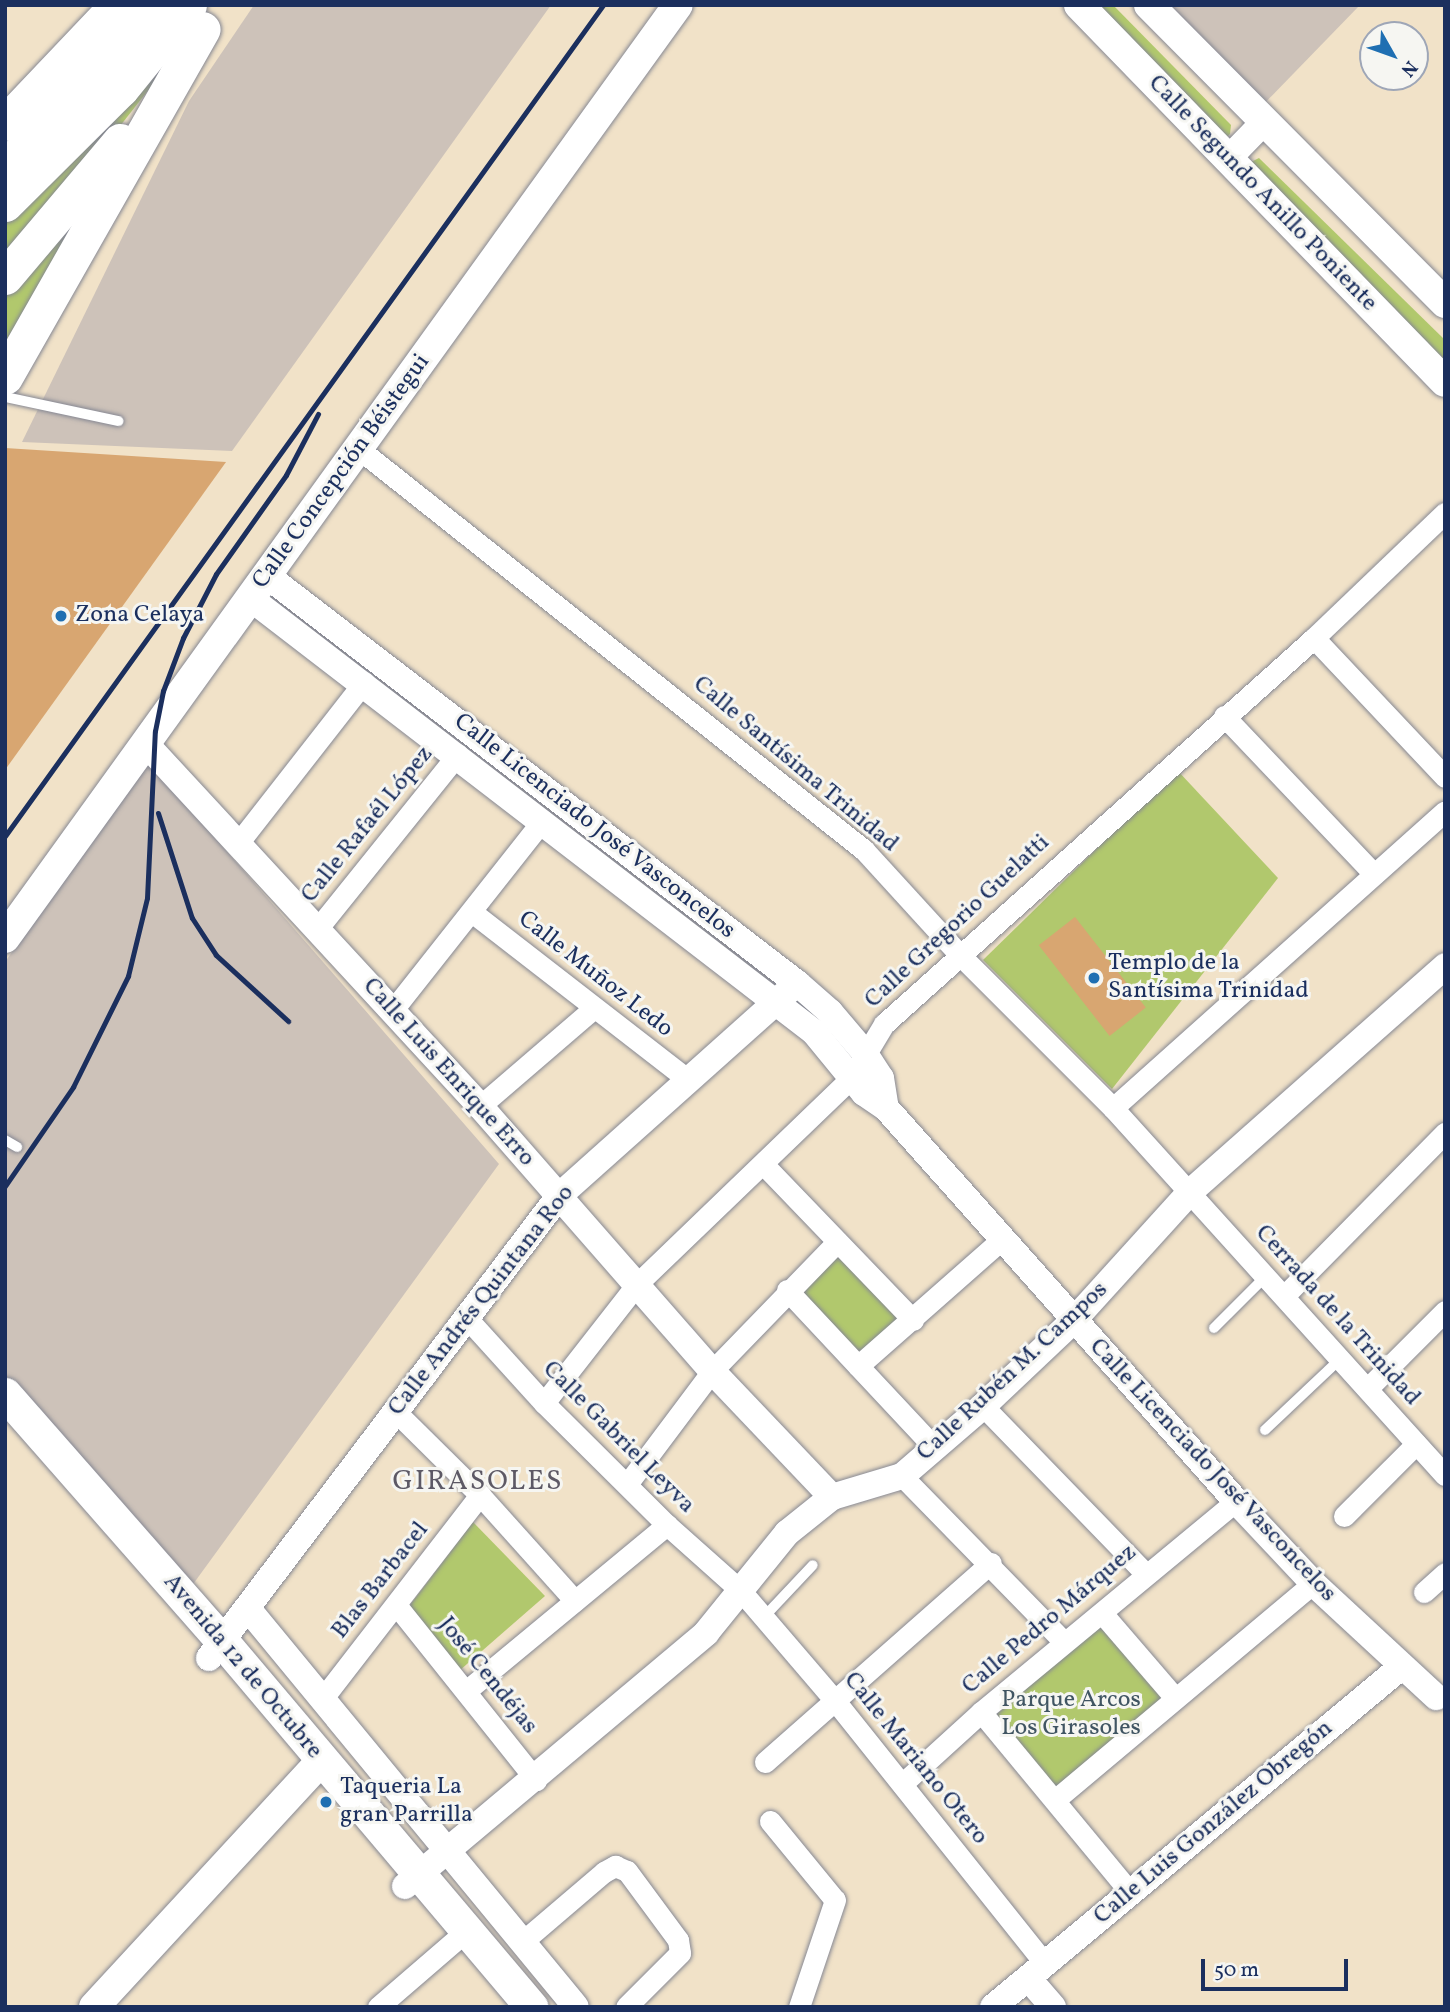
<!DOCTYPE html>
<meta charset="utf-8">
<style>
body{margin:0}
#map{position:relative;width:1450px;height:2012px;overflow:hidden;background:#f1e2c8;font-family:Vollkorn,serif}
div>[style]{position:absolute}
.industrial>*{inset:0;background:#cdc2b9}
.green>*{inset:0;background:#b1c86d;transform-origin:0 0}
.building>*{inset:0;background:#d8a671;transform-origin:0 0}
.roads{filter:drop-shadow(0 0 2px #868893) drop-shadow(0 0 2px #868893)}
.service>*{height:10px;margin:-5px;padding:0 5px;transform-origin:5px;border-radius:5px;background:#fff}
.minor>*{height:21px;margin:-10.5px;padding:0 10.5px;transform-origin:10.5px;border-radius:10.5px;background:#fff}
.tertiary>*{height:26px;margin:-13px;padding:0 13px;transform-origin:13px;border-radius:13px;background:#fff}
.secondary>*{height:30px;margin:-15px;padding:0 15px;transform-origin:15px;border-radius:15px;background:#fff}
.primary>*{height:33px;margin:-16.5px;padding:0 16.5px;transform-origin:16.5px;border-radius:16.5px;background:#fff}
.trunk>*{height:35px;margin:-17.5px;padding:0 17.5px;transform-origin:17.5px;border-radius:17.5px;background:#fff}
.rail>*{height:5px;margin:-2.5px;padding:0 2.5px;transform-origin:2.5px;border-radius:2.5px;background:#1b2f5e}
.dots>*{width:19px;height:19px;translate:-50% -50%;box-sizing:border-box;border:4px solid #f6f6f2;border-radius:50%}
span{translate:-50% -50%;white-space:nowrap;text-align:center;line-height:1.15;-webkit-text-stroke:6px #f6f6f2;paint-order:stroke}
.street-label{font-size:24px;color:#1b2f5e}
.poi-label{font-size:24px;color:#1b2f5e}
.left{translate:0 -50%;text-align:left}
.park-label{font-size:24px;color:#405562}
.quarter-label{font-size:28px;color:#5d5965;letter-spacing:2px}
.frame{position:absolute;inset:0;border:7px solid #1b2f5e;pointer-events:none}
.north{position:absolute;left:1359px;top:21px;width:70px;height:70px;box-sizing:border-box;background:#f6f6f2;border:2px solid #9ea6b7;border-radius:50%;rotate:130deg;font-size:19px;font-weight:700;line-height:28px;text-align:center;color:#1b2f5e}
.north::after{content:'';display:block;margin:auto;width:24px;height:32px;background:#1f6fb2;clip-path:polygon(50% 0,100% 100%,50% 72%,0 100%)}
.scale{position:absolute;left:1201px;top:1959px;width:147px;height:32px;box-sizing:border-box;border:4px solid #1b2f5e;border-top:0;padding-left:9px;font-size:21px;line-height:24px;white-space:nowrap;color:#1b2f5e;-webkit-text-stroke:5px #f6f6f2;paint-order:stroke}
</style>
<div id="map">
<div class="industrial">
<div style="clip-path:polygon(254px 5px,551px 5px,232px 451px,22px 442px,189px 101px)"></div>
<div style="clip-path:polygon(1156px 5px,1360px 5px,1258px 110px)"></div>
<div style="clip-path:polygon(148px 761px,499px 1164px,191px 1587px,5px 1376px,5px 962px)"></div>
</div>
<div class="green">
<div style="clip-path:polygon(205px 5px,157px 79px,76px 182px,5px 257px,5px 222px)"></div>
<div style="clip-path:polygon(1083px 5px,1113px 5px,1231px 125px,1230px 134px,1223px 141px)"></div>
<div style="clip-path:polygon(1259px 158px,1445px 340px,1445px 372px,1251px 162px)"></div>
<div style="clip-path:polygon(100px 186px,5px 345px,5px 295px)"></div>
<div style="clip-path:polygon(1177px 770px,1278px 878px,1112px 1089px,983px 960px)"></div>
<div style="clip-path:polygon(833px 1250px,906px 1322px,858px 1358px,793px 1288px)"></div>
<div style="clip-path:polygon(473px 1522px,545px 1596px,459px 1671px,407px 1609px)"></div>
<div style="left:1103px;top:1622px;width:102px;height:146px;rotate:49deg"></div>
</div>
<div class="building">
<div style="clip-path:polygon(5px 448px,226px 462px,5px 770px)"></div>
<div style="left:1075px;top:917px;width:115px;height:46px;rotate:52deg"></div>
</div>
<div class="roads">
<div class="service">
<div style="left:5px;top:397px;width:116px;rotate:12deg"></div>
<div style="left:5px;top:1140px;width:14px;rotate:30deg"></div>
<div style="left:1214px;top:1328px;width:74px;rotate:-45deg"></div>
<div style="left:1265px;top:1430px;width:103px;rotate:-43.4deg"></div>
<div style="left:764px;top:1617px;width:71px;rotate:-46.7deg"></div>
</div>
<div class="minor">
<div style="left:359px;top:449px;width:645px;rotate:38.45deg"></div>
<div style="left:864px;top:850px;width:139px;rotate:47.6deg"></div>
<div style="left:958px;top:953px;width:219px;rotate:45deg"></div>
<div style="left:1113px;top:1108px;width:495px;rotate:47.9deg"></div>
<div style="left:1314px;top:638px;width:191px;rotate:46.7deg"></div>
<div style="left:1224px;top:716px;width:218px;rotate:46.5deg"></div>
<div style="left:239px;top:842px;width:203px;rotate:-52deg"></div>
<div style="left:473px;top:913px;width:269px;rotate:37.8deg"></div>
<div style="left:318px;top:928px;width:223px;rotate:-51.2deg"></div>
<div style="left:392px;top:1011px;width:243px;rotate:-51.7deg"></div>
<div style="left:480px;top:1106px;width:150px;rotate:-40.7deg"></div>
<div style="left:1113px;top:1108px;width:445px;rotate:-41.8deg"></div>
<div style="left:764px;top:1165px;width:215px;rotate:46.1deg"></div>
<div style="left:787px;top:1290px;width:216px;rotate:46.9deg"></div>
<div style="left:1285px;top:1295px;width:228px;rotate:-45.4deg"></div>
<div style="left:465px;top:1316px;width:118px;rotate:47.8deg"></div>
<div style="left:544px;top:1403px;width:173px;rotate:44.8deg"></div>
<div style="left:667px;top:1525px;width:99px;rotate:41.7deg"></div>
<div style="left:741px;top:1591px;width:146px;rotate:49.4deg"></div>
<div style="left:836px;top:1702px;width:335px;rotate:51.4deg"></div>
<div style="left:858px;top:1366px;width:189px;rotate:-41.4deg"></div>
<div style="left:1368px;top:1388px;width:109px;rotate:-45deg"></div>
<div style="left:544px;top:1403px;width:151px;rotate:-52deg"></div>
<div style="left:637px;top:1284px;width:298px;rotate:-43.9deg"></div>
<div style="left:852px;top:1077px;width:62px;rotate:-58.9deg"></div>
<div style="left:884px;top:1024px;width:578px;rotate:-41.91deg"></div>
<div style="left:1314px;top:638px;width:181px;rotate:-43.7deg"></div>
<div style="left:983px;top:1406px;width:234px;rotate:45.9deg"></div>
<div style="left:395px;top:1411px;width:120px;rotate:44.7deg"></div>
<div style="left:480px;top:1495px;width:142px;rotate:48.1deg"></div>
<div style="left:902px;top:1476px;width:232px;rotate:45.7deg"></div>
<div style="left:628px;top:1483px;width:140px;rotate:-53.1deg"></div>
<div style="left:712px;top:1371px;width:180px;rotate:-45.9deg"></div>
<div style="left:1344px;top:1516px;width:102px;rotate:-45deg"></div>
<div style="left:1424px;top:1592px;width:28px;rotate:-42deg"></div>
<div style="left:397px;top:1606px;width:223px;rotate:51.4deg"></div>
<div style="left:1102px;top:1613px;width:112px;rotate:49.3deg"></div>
<div style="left:466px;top:1691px;width:261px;rotate:-39.6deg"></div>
<div style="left:323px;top:1698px;width:257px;rotate:-52.3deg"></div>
<div style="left:981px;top:1712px;width:235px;rotate:50.4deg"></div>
<div style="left:765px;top:1762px;width:301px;rotate:-41.4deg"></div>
<div style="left:902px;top:1784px;width:107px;rotate:-42.3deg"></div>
<div style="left:981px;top:1712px;width:331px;rotate:-39.6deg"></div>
<div style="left:1056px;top:1799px;width:336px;rotate:-40deg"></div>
<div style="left:770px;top:1821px;width:102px;rotate:50.6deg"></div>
<div style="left:835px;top:1900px;width:113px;rotate:108.6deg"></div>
<div style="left:522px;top:1942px;width:108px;rotate:-40.5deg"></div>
<div style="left:604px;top:1872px;width:13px;rotate:-29deg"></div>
<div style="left:615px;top:1866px;width:13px;rotate:23deg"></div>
<div style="left:627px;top:1871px;width:86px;rotate:53.5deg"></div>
<div style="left:678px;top:1940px;width:13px;rotate:81deg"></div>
<div style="left:680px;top:1953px;width:76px;rotate:135deg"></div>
<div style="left:378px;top:2007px;width:116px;rotate:-40.8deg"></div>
</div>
<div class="tertiary">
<div style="left:1228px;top:159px;width:53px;rotate:-45.8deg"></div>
<div style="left:266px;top:575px;width:670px;rotate:37.54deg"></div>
<div style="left:797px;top:983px;width:44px;rotate:41.3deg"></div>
<div style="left:830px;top:1012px;width:52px;rotate:49.6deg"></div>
<div style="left:864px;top:1052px;width:31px;rotate:57deg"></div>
<div style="left:881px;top:1078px;width:30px;rotate:81deg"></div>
<div style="left:250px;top:598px;width:712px;rotate:37.58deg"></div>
<div style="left:814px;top:1032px;width:79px;rotate:50.7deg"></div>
<div style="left:864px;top:1093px;width:27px;rotate:34deg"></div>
<div style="left:886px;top:1108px;width:526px;rotate:48.31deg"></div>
<div style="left:1236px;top:1501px;width:112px;rotate:46.8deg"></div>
<div style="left:1313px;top:1583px;width:168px;rotate:42.8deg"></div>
<div style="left:146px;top:744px;width:493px;rotate:47.3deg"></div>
<div style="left:480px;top:1106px;width:352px;rotate:48.8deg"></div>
<div style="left:712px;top:1371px;width:174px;rotate:46.4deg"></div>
<div style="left:249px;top:1610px;width:514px;rotate:50.52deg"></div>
<div style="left:209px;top:1658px;width:580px;rotate:-52.85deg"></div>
<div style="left:559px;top:1196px;width:319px;rotate:-41.8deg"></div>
<div style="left:405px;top:1886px;width:393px;rotate:-40deg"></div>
<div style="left:706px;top:1633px;width:129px;rotate:-51deg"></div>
<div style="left:787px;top:1533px;width:58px;rotate:-38.7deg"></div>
<div style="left:832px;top:1497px;width:73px;rotate:-16.7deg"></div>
<div style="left:902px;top:1476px;width:107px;rotate:-40.8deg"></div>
<div style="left:983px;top:1406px;width:125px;rotate:-43.4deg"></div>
<div style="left:1074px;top:1320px;width:173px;rotate:-47.8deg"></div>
<div style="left:1190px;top:1192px;width:341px;rotate:-41.5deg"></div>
<div style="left:1028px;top:1978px;width:38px;rotate:49deg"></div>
<div style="left:993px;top:2007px;width:530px;rotate:-39.79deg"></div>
</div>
<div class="secondary">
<div style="left:1079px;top:5px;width:525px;rotate:45.85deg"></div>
<div style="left:1149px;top:5px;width:420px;rotate:45.2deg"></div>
<div style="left:5px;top:938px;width:1150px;rotate:-54.2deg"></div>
<div style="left:94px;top:2007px;width:335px;rotate:-47.3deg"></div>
</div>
<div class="primary">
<div style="left:5px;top:1394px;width:330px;rotate:48.7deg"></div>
<div style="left:223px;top:1642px;width:478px;rotate:49.8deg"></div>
</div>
<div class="trunk">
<div style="left:5px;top:123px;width:163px;rotate:-46.5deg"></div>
<div style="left:5px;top:167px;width:136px;rotate:-45deg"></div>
<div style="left:101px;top:71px;width:85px;rotate:-50.7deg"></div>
<div style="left:5px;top:204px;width:163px;rotate:-44.8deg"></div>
<div style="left:121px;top:89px;width:108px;rotate:-51deg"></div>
<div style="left:5px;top:277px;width:178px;rotate:-49.8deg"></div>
<div style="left:5px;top:377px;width:400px;rotate:-60.4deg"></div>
</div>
</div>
<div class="rail">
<div style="left:158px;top:813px;width:110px;rotate:72.1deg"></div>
<div style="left:192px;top:918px;width:44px;rotate:57deg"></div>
<div style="left:216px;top:955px;width:98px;rotate:42.5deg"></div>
<div style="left:5px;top:836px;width:1024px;rotate:-54.26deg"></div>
<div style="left:5px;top:1186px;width:120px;rotate:-55.5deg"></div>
<div style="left:73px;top:1087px;width:124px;rotate:-63.6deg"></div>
<div style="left:128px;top:976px;width:80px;rotate:-76.3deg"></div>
<div style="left:147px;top:898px;width:167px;rotate:-87.3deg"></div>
<div style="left:155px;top:731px;width:41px;rotate:-78.7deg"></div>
<div style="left:163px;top:691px;width:57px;rotate:-69.3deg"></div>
<div style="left:183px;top:638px;width:72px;rotate:-62.7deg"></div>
<div style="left:216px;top:574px;width:121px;rotate:-54.7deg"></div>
<div style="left:286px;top:475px;width:69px;rotate:-62.3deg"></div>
</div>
<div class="dots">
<div style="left:61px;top:616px;background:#1f6fb2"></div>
<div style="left:1094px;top:978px;background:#1f6fb2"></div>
<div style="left:326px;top:1802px;background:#1f6fb2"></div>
</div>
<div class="street-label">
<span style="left:1262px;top:194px;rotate:46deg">Calle Segundo Anillo Poniente</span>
<span style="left:342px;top:472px;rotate:-54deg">Calle Concepción Béistegui</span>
<span style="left:795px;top:765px;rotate:40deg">Calle Santísima Trinidad</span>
<span style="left:368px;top:825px;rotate:-51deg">Calle Rafaél López</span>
<span style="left:594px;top:827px;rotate:38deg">Calle Licenciado José Vasconcelos</span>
<span style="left:958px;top:922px;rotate:-43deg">Calle Gregorio Guelatti</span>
<span style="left:595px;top:975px;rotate:38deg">Calle Muñoz Ledo</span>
<span style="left:448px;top:1073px;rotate:48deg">Calle Luis Enrique Erro</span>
<span style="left:482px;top:1301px;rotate:-52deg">Calle Andrés Quintana Roo</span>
<span style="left:1337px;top:1316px;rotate:48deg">Cerrada de la Trinidad</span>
<span style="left:1013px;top:1372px;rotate:-43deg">Calle Rubén M. Campos</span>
<span style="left:618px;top:1438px;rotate:45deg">Calle Gabriel Leyva</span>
<span style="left:1212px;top:1471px;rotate:47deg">Calle Licenciado José Vasconcelos</span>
<span style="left:381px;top:1581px;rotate:-52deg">Blas Barbacel</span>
<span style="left:1050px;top:1620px;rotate:-40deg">Calle Pedro Márquez</span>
<span style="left:242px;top:1667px;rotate:50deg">Avenida 12 de Octubre</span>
<span style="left:487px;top:1676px;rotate:51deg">José Cendéjas</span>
<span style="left:915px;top:1759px;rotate:51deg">Calle Mariano Otero</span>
<span style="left:1214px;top:1823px;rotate:-40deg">Calle Luis González Obregón</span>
</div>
<div class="poi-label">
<span class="left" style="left:75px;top:616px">Zona Celaya</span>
<span class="left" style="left:1108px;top:978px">Templo de la<br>Santísima Trinidad</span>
<span class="left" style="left:340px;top:1802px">Taqueria La<br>gran Parrilla</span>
</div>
<div class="park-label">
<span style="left:1071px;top:1715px">Parque Arcos<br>Los Girasoles</span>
</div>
<div class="quarter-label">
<span style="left:478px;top:1482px">GIRASOLES</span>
</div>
<div class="frame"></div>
<div class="north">N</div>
<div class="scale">50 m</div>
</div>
